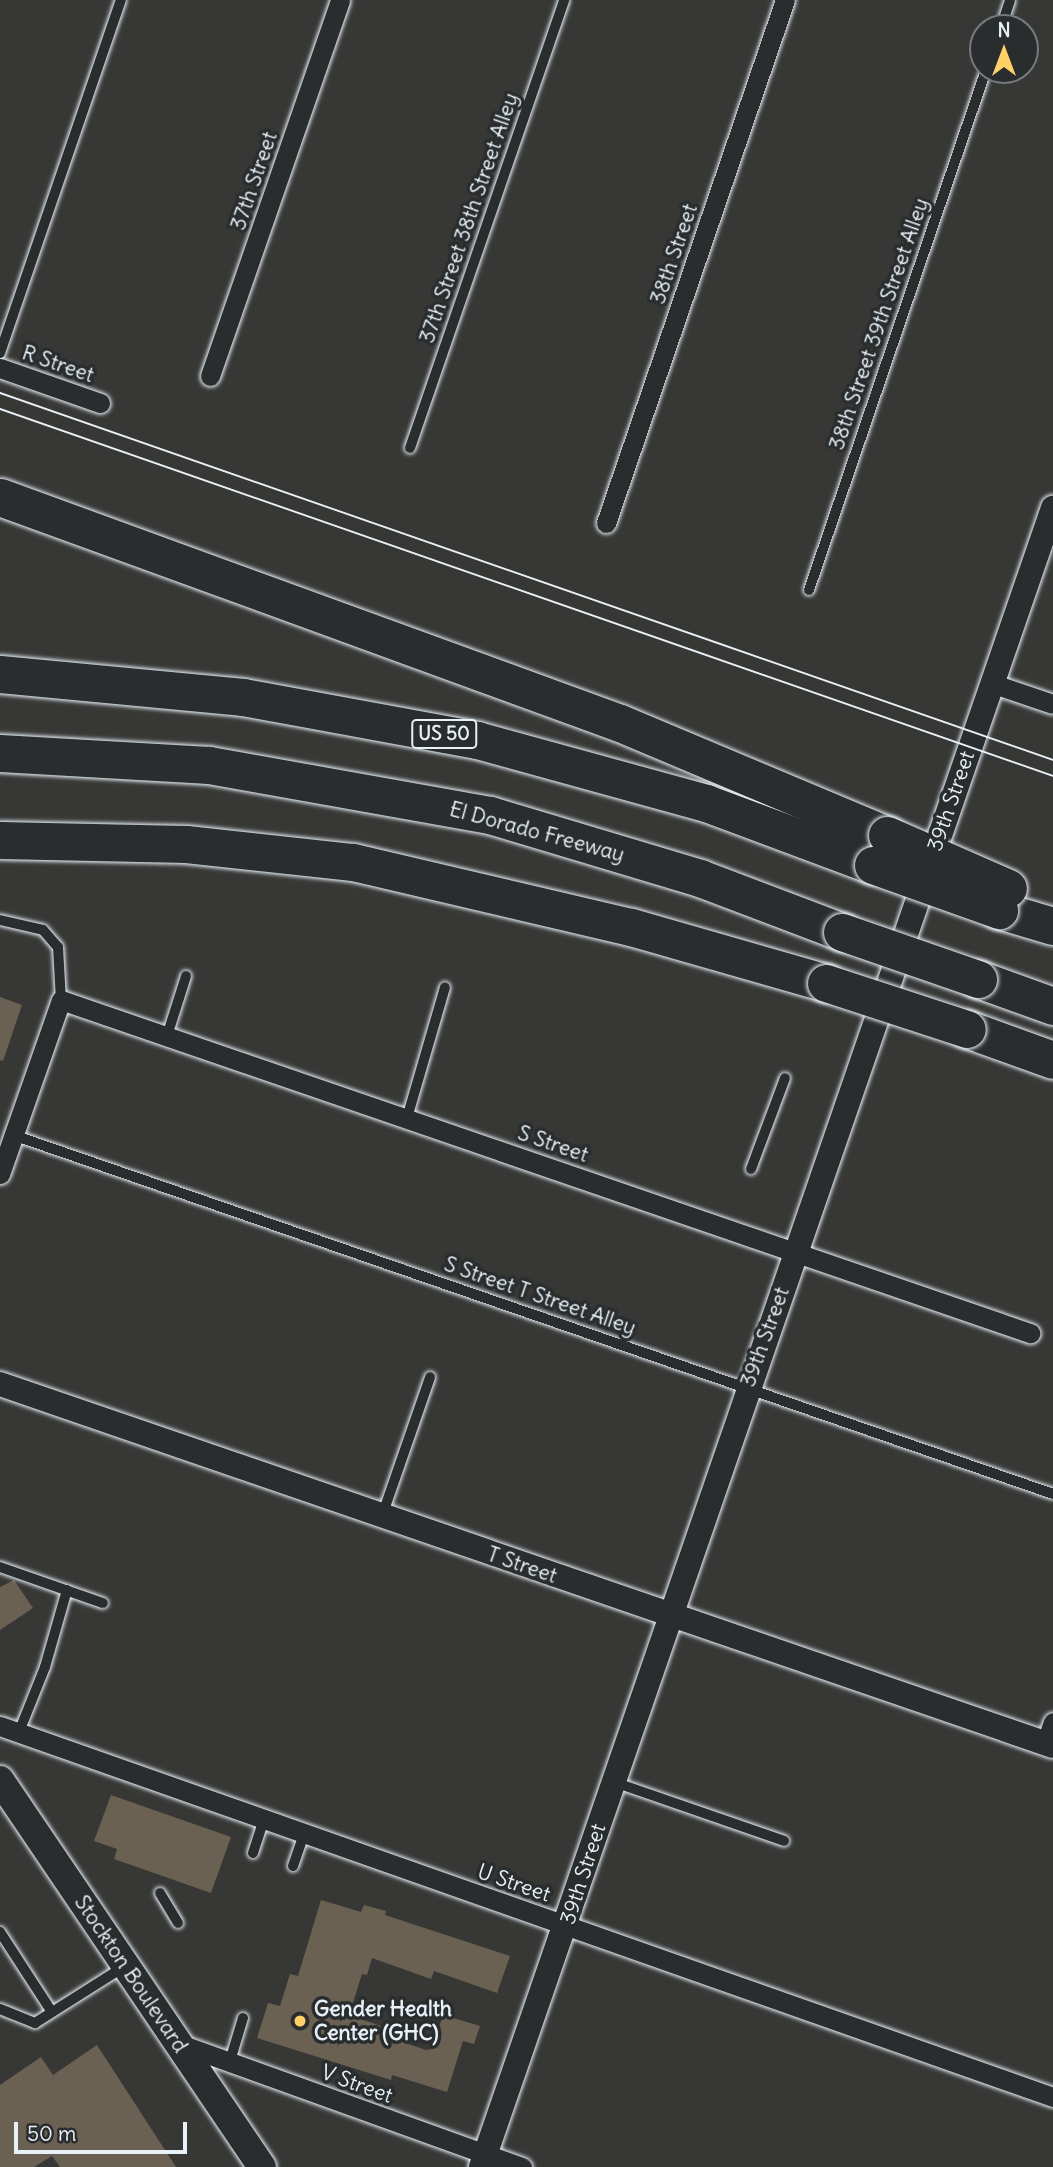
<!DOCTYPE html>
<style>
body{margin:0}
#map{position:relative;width:1053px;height:2167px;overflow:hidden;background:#373735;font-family:Delius,sans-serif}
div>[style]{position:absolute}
.building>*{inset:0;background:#6b6152}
.roads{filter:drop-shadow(0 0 2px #e8f1f8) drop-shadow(0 0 2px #e8f1f8)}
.service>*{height:10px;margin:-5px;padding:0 5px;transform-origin:5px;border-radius:5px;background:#2a2d2e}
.minor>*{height:19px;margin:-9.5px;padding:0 9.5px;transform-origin:9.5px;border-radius:9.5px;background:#2a2d2e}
.tertiary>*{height:24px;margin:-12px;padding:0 12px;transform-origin:12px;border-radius:12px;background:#2a2d2e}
.secondary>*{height:28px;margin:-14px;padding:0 14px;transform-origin:14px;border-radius:14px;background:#2a2d2e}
.motorway>*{height:37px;margin:-18.5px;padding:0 18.5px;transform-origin:18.5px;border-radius:18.5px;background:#2a2d2e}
.tram>*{height:2px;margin:-1px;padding:0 1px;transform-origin:1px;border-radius:1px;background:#e8f1f8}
.bridges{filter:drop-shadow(0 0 2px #e8f1f8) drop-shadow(0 0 2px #e8f1f8)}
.motorway-bridge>*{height:37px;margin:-18.5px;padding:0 18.5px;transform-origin:18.5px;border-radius:18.5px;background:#2a2d2e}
.dots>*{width:19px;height:19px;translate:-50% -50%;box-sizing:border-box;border:4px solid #2a2d2e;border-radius:50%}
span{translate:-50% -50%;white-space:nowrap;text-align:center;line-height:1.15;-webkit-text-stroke:7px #2a2d2e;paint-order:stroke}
.shield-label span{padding:2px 5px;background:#2a2d2e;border:2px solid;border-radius:5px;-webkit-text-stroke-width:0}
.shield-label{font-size:19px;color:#e8f1f8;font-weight:700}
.street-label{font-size:21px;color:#e8f1f8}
.poi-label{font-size:21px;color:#e8f1f8;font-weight:700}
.left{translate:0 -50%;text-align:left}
.north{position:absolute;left:969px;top:14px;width:70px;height:70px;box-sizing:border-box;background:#2a2d2e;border:2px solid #767b7f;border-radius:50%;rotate:0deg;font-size:19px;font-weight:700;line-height:28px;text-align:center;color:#e8f1f8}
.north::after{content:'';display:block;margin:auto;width:24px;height:32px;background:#ffd166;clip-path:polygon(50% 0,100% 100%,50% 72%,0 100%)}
.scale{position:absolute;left:14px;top:2122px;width:173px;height:32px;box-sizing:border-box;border:4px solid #e8f1f8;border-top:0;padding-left:9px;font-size:21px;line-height:24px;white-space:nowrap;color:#e8f1f8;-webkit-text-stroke:5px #2a2d2e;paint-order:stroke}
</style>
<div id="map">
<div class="building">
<div style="clip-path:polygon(0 997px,22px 1005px,3px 1061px,0 1060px)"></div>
<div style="clip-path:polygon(14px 1580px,33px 1608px,0 1630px,0 1587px)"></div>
<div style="clip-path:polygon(111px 1795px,231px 1837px,211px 1893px,114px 1859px,117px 1849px,94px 1841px)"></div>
<div style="clip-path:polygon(321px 1900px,361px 1912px,364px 1905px,386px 1911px,385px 1915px,510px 1956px,497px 1993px,434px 1971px,431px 1979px,372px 1958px,367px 1975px,362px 1974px,349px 2015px,381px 2026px,378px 2034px,426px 2050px,432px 2049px,443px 2015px,480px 2026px,474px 2044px,463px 2041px,447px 2092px,392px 2075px,391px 2080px,257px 2038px,268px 2003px,280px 2006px,290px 1974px,298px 1976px)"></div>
<div style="clip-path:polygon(97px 2045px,176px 2167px,60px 2167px,52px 2156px,34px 2167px,0 2167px,0 2085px,41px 2057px,53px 2075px)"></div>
</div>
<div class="roads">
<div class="service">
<div style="left:1001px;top:28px;width:29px;rotate:-72deg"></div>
<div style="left:0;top:353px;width:373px;rotate:-71.1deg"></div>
<div style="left:410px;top:448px;width:474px;rotate:-71deg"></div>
<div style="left:809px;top:590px;width:549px;rotate:-71.2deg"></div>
<div style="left:0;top:920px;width:44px;rotate:13.1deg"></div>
<div style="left:43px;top:930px;width:23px;rotate:49deg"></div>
<div style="left:58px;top:947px;width:53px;rotate:86.8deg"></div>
<div style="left:167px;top:1036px;width:63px;rotate:-72.4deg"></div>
<div style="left:407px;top:1118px;width:136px;rotate:-73.8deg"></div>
<div style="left:13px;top:1135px;width:1100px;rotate:19.04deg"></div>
<div style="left:751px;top:1169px;width:97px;rotate:-69.5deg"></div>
<div style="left:382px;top:1516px;width:147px;rotate:-70.9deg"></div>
<div style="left:0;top:1567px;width:109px;rotate:19.3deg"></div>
<div style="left:19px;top:1732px;width:70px;rotate:-68.2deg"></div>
<div style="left:45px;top:1667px;width:80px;rotate:-74.1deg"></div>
<div style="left:614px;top:1782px;width:180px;rotate:19.1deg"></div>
<div style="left:253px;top:1853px;width:35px;rotate:-72deg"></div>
<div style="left:293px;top:1866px;width:34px;rotate:-71deg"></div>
<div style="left:160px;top:1893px;width:35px;rotate:59deg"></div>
<div style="left:0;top:1932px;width:95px;rotate:57deg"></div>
<div style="left:0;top:2009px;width:38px;rotate:22deg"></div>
<div style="left:35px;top:2023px;width:107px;rotate:-32.3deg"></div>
<div style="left:230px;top:2061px;width:45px;rotate:-73.2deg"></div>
</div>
<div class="minor">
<div style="left:0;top:368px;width:106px;rotate:19.3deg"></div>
<div style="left:210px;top:376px;width:398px;rotate:-70.9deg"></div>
<div style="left:606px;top:523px;width:553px;rotate:-71.11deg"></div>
<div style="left:991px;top:683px;width:65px;rotate:18.7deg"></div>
<div style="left:0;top:1174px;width:184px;rotate:-70.7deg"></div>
<div style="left:61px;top:1000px;width:1025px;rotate:18.97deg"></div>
<div style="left:0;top:1726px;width:1116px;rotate:19.41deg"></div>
<div style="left:1045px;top:1745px;width:24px;rotate:-71deg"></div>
<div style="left:177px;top:2043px;width:367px;rotate:19.8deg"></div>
</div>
<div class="tertiary">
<div style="left:0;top:1384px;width:1113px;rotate:18.97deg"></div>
<div style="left:481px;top:2167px;width:1755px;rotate:-70.98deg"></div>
</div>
<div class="secondary">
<div style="left:0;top:1780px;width:467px;rotate:55.9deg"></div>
</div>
<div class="motorway">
<div style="left:0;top:497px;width:660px;rotate:20.03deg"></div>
<div style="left:620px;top:723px;width:290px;rotate:22.8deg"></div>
<div style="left:0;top:674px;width:244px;rotate:5.4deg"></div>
<div style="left:243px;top:697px;width:238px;rotate:10.4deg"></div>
<div style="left:477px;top:740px;width:238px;rotate:15.4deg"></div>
<div style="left:706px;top:803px;width:178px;rotate:20.4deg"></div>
<div style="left:0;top:753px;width:209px;rotate:3.3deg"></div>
<div style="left:209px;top:765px;width:285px;rotate:10.1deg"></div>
<div style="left:490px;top:815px;width:219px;rotate:16.7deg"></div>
<div style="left:700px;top:878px;width:152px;rotate:20.8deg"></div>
<div style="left:0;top:840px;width:186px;rotate:1.2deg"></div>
<div style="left:186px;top:844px;width:168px;rotate:6.2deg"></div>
<div style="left:353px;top:862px;width:285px;rotate:13.2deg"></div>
<div style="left:631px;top:927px;width:203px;rotate:16deg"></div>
<div style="left:999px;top:910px;width:56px;rotate:16.5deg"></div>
<div style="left:978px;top:979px;width:80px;rotate:19.8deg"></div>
<div style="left:967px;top:1029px;width:91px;rotate:19.8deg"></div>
</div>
</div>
<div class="tram">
<div style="left:0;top:393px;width:1115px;rotate:19.21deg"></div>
<div style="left:0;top:409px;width:1115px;rotate:19.21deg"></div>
</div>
<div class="bridges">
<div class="motorway-bridge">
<div style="left:887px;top:835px;width:132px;rotate:23.7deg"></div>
<div style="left:873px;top:865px;width:134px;rotate:19.7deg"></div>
<div style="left:842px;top:932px;width:144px;rotate:19.1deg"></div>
<div style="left:826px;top:983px;width:148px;rotate:18.1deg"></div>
</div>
</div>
<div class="dots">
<div style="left:300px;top:2021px;background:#ffd166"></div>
</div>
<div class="shield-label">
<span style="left:444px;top:734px">US 50</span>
</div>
<div class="street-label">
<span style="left:254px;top:181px;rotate:-71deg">37th Street</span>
<span style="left:469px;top:218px;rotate:-71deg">37th Street 38th Street Alley</span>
<span style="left:674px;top:254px;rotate:-71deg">38th Street</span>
<span style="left:879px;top:324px;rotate:-71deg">38th Street 39th Street Alley</span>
<span style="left:58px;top:364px;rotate:19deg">R Street</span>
<span style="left:951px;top:801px;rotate:-71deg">39th Street</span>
<span style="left:537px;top:832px;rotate:15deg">El Dorado Freeway</span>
<span style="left:553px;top:1144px;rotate:19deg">S Street</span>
<span style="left:540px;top:1296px;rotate:19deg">S Street T Street Alley</span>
<span style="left:765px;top:1337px;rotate:-70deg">39th Street</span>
<span style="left:522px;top:1565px;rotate:19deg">T Street</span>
<span style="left:583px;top:1874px;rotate:-72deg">39th Street</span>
<span style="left:514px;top:1883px;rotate:19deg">U Street</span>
<span style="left:131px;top:1974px;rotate:56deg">Stockton Boulevard</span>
<span style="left:357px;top:2084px;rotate:20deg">V Street</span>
</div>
<div class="poi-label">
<span class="left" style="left:314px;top:2021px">Gender Health<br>Center (GHC)</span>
</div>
<div class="north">N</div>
<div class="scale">50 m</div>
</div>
